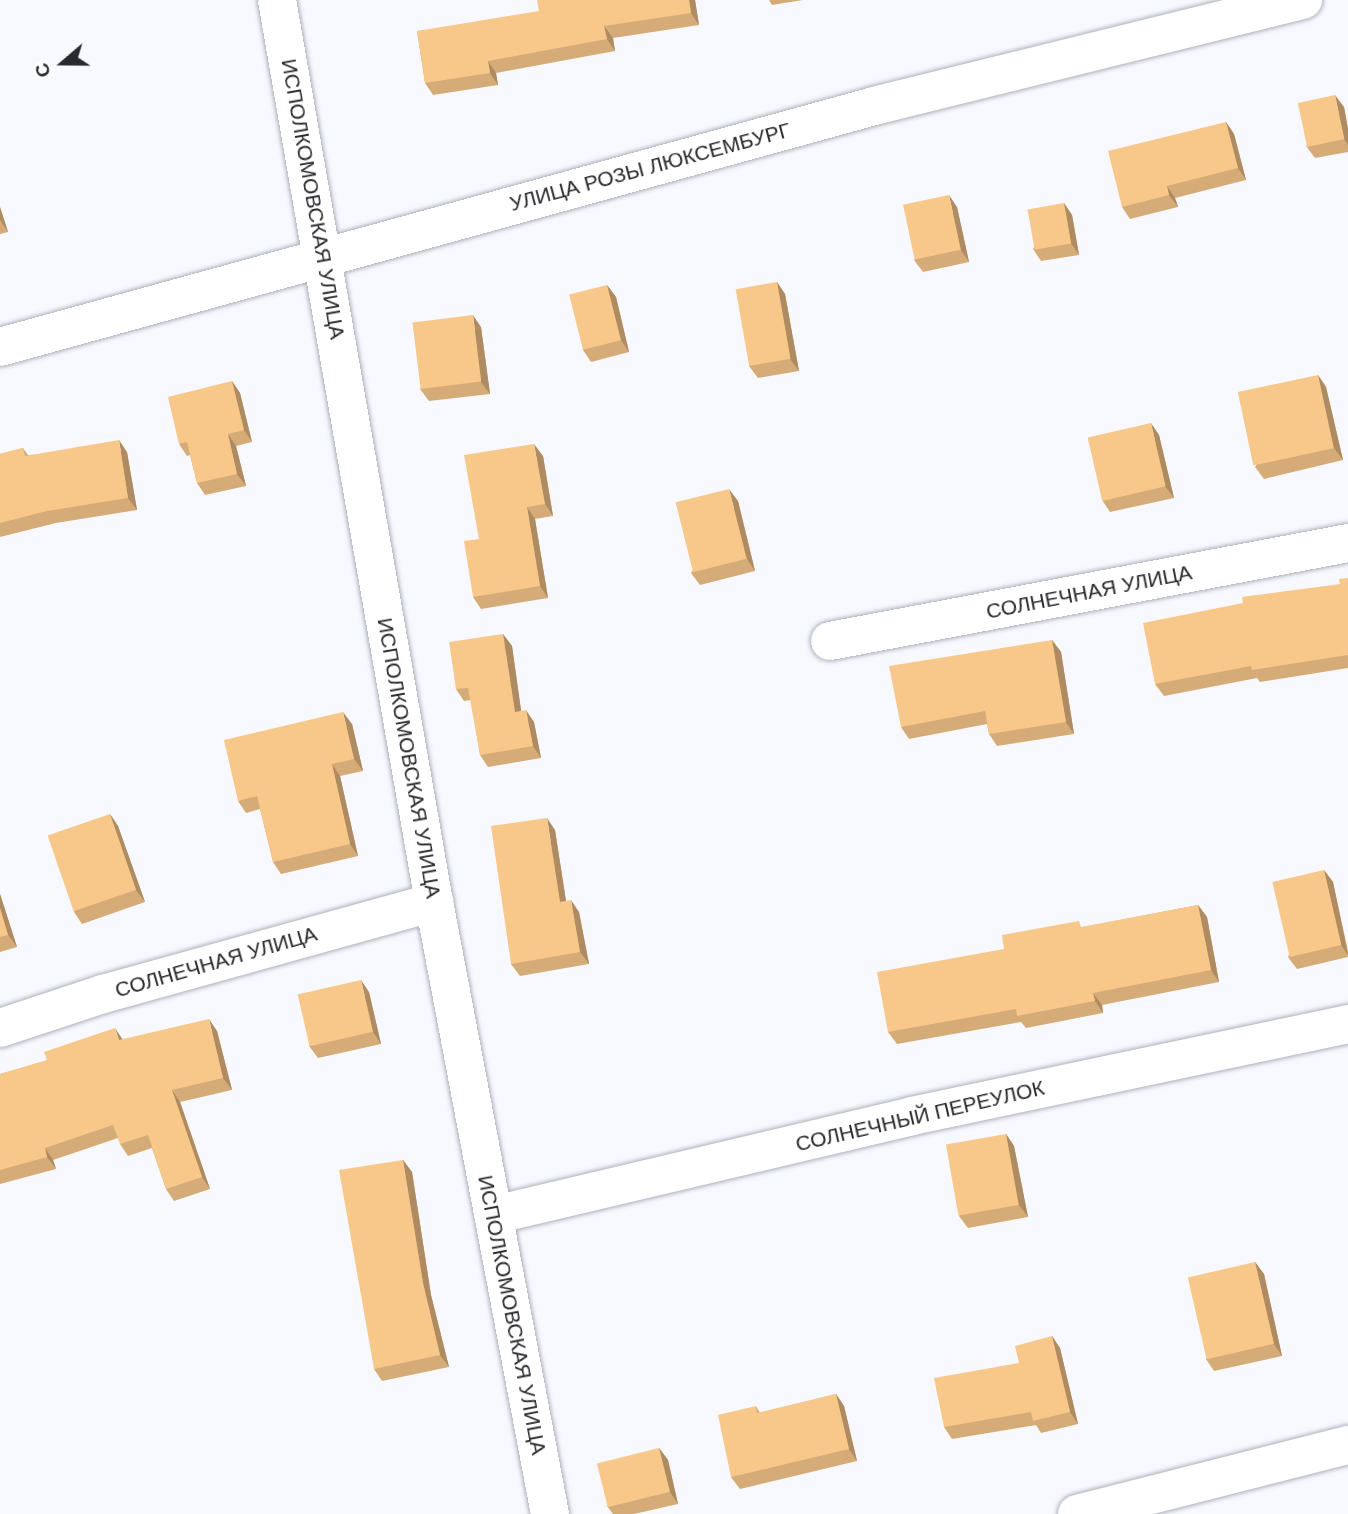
<!DOCTYPE html>
<meta charset="utf-8">
<style>
body{margin:0}
#map{position:relative;width:1348px;height:1514px;overflow:hidden;background:#f7f9ff;font-family:Helvetica,sans-serif}
div>[style]{position:absolute}
.roads{filter:drop-shadow(0 0 2px #aeb1ba) drop-shadow(0 0 2px #aeb1ba)}
.minor>*{height:38px;margin:-19px;padding:0 19px;transform-origin:19px;border-radius:19px;background:#fff}
.secondary>*{height:38px;margin:-19px;padding:0 19px;transform-origin:19px;border-radius:19px;background:#fff}
.wall>*{inset:0;background:#d5ab77}
.shaded-wall>*{inset:0;background:#ae8b61}
.building>*{inset:0;background:#f8c78a;transform-origin:0 0}
span{translate:-50% -50%;white-space:nowrap;text-align:center;line-height:1.15;-webkit-text-stroke:6px #fff;paint-order:stroke}
.street-label{font-size:21px;color:#28292c}
.north{position:absolute;left:28px;top:28px;width:70px;height:70px;-webkit-text-stroke:5px #fff;paint-order:stroke;rotate:250deg;font-size:19px;font-weight:700;line-height:28px;text-align:center;color:#28292c}
.north::after{content:'';display:block;margin:auto;width:24px;height:32px;background:#28292c;clip-path:polygon(50% 0,100% 100%,50% 72%,0 100%)}
</style>
<div id="map">
<div class="roads">
<div class="minor">
<div style="left:277px;top:0;width:916px;rotate:80.13deg"></div>
<div style="left:434px;top:902px;width:623px;rotate:79.27deg"></div>
<div style="left:0;top:347px;width:911px;rotate:-15.41deg"></div>
<div style="left:878px;top:105px;width:438px;rotate:-13.9deg"></div>
<div style="left:830px;top:641px;width:527px;rotate:-10.71deg"></div>
<div style="left:0;top:1028px;width:108px;rotate:-18.3deg"></div>
<div style="left:103px;top:994px;width:344px;rotate:-15.5deg"></div>
<div style="left:494px;top:1215px;width:430px;rotate:-13.3deg"></div>
<div style="left:912px;top:1116px;width:446px;rotate:-11.9deg"></div>
</div>
<div class="secondary">
<div style="left:1077px;top:1514px;width:280px;rotate:-14.3deg"></div>
</div>
</div>
<div class="wall">
<div style="clip-path:polygon(695px 0,699px 25px,613px 38px,615px 51px,496px 73px,498px 85px,433px 95px,425px 83px,417px 31px)"></div>
<div style="clip-path:polygon(769px 0,803px 0,772px 5px)"></div>
<div style="clip-path:polygon(1344px 107px,1348px 129px,1348px 152px,1315px 158px,1306px 146px)"></div>
<div style="clip-path:polygon(1226px 122px,1234px 134px,1246px 180px,1175px 198px,1178px 207px,1130px 219px,1122px 207px)"></div>
<div style="clip-path:polygon(1064px 203px,1072px 215px,1079px 255px,1041px 261px,1033px 249px)"></div>
<div style="clip-path:polygon(0 207px,8px 232px,0 234px)"></div>
<div style="clip-path:polygon(957px 207px,969px 262px,923px 272px,914px 260px)"></div>
<div style="clip-path:polygon(777px 282px,785px 294px,799px 371px,758px 378px,749px 366px)"></div>
<div style="clip-path:polygon(607px 285px,616px 297px,629px 352px,591px 362px,583px 350px)"></div>
<div style="clip-path:polygon(481px 327px,490px 394px,429px 401px,420px 389px)"></div>
<div style="clip-path:polygon(1318px 375px,1326px 387px,1343px 460px,1264px 479px,1255px 467px)"></div>
<div style="clip-path:polygon(232px 381px,240px 393px,252px 442px,236px 446px,246px 486px,205px 495px,197px 483px,190px 455px,187px 456px,179px 444px)"></div>
<div style="clip-path:polygon(1159px 435px,1174px 498px,1110px 512px,1102px 500px)"></div>
<div style="clip-path:polygon(23px 448px,28px 455px,127px 452px,137px 510px,56px 523px,0 537px,0 454px)"></div>
<div style="clip-path:polygon(543px 456px,553px 516px,535px 519px,548px 598px,481px 609px,473px 597px,479px 539px)"></div>
<div style="clip-path:polygon(738px 501px,755px 571px,700px 585px,691px 573px)"></div>
<div style="clip-path:polygon(1348px 578px,1348px 668px,1260px 682px,1257px 678px,1164px 696px,1155px 684px,1340px 584px)"></div>
<div style="clip-path:polygon(503px 634px,512px 646px,521px 711px,534px 722px,541px 758px,488px 767px,480px 755px,471px 700px,464px 701px,456px 689px)"></div>
<div style="clip-path:polygon(1052px 640px,1061px 652px,1074px 734px,997px 746px,989px 734px,987px 724px,909px 739px,901px 727px)"></div>
<div style="clip-path:polygon(352px 724px,363px 771px,340px 776px,358px 856px,281px 874px,273px 862px,260px 809px,246px 813px,238px 801px)"></div>
<div style="clip-path:polygon(110px 814px,118px 826px,145px 902px,82px 924px,74px 912px)"></div>
<div style="clip-path:polygon(555px 830px,566px 901px,579px 912px,589px 964px,520px 976px,511px 964px)"></div>
<div style="clip-path:polygon(1324px 870px,1333px 882px,1348px 951px,1348px 957px,1297px 969px,1288px 957px)"></div>
<div style="clip-path:polygon(0 894px,17px 947px,0 952px)"></div>
<div style="clip-path:polygon(1198px 905px,1207px 917px,1219px 982px,1102px 1005px,1103px 1013px,1026px 1028px,1021px 1022px,897px 1044px,888px 1032px,1004px 949px,1084px 927px)"></div>
<div style="clip-path:polygon(369px 992px,381px 1044px,318px 1058px,309px 1046px)"></div>
<div style="clip-path:polygon(217px 1031px,232px 1090px,180px 1102px,210px 1189px,174px 1201px,166px 1189px,152px 1148px,128px 1156px,120px 1144px,118px 1138px,53px 1160px,56px 1169px,0 1184px,0 1074px,122px 1039px)"></div>
<div style="clip-path:polygon(1006px 1134px,1014px 1146px,1028px 1217px,968px 1228px,959px 1216px)"></div>
<div style="clip-path:polygon(403px 1160px,412px 1172px,431px 1295px,449px 1367px,382px 1381px,374px 1369px)"></div>
<div style="clip-path:polygon(1255px 1262px,1264px 1274px,1282px 1356px,1214px 1371px,1206px 1359px)"></div>
<div style="clip-path:polygon(1052px 1336px,1060px 1348px,1078px 1424px,1041px 1433px,1036px 1425px,952px 1439px,944px 1427px)"></div>
<div style="clip-path:polygon(836px 1394px,844px 1406px,857px 1461px,740px 1489px,731px 1477px,756px 1406px,760px 1413px)"></div>
<div style="clip-path:polygon(659px 1448px,668px 1460px,678px 1504px,634px 1514px,613px 1514px,607px 1506px)"></div>
</div>
<div class="shaded-wall">
<div style="clip-path:polygon(689px 0,695px 0,699px 25px,691px 13px)"></div>
<div style="clip-path:polygon(604px 26px,613px 38px,615px 51px,607px 39px)"></div>
<div style="clip-path:polygon(488px 61px,496px 73px,498px 85px,490px 73px)"></div>
<div style="clip-path:polygon(1335px 95px,1344px 107px,1348px 129px,1348px 145px,1344px 139px)"></div>
<div style="clip-path:polygon(1226px 122px,1234px 134px,1246px 180px,1238px 168px)"></div>
<div style="clip-path:polygon(1167px 186px,1175px 198px,1178px 207px,1169px 195px)"></div>
<div style="clip-path:polygon(949px 195px,957px 207px,969px 262px,961px 250px)"></div>
<div style="clip-path:polygon(1064px 203px,1072px 215px,1079px 255px,1071px 243px)"></div>
<div style="clip-path:polygon(0 207px,8px 232px,0 220px)"></div>
<div style="clip-path:polygon(777px 282px,785px 294px,799px 371px,790px 359px)"></div>
<div style="clip-path:polygon(607px 285px,616px 297px,629px 352px,621px 340px)"></div>
<div style="clip-path:polygon(473px 315px,481px 327px,490px 394px,481px 382px)"></div>
<div style="clip-path:polygon(1318px 375px,1326px 387px,1343px 460px,1334px 448px)"></div>
<div style="clip-path:polygon(232px 381px,240px 393px,252px 442px,244px 430px)"></div>
<div style="clip-path:polygon(1151px 423px,1159px 435px,1174px 498px,1165px 486px)"></div>
<div style="clip-path:polygon(228px 434px,236px 446px,246px 486px,237px 474px)"></div>
<div style="clip-path:polygon(119px 440px,127px 452px,137px 510px,128px 498px)"></div>
<div style="clip-path:polygon(534px 444px,543px 456px,553px 516px,545px 504px)"></div>
<div style="clip-path:polygon(729px 489px,738px 501px,755px 571px,747px 559px)"></div>
<div style="clip-path:polygon(527px 507px,535px 519px,548px 598px,540px 586px)"></div>
<div style="clip-path:polygon(503px 634px,512px 646px,523px 724px,515px 712px)"></div>
<div style="clip-path:polygon(1052px 640px,1061px 652px,1074px 734px,1066px 722px)"></div>
<div style="clip-path:polygon(526px 710px,534px 722px,541px 758px,533px 746px)"></div>
<div style="clip-path:polygon(343px 712px,352px 724px,363px 771px,354px 759px)"></div>
<div style="clip-path:polygon(332px 764px,340px 776px,358px 856px,350px 844px)"></div>
<div style="clip-path:polygon(110px 814px,118px 826px,145px 902px,136px 890px)"></div>
<div style="clip-path:polygon(547px 818px,555px 830px,568px 914px,560px 902px)"></div>
<div style="clip-path:polygon(1324px 870px,1333px 882px,1348px 955px,1341px 945px)"></div>
<div style="clip-path:polygon(0 894px,17px 947px,8px 935px,0 908px)"></div>
<div style="clip-path:polygon(571px 900px,579px 912px,589px 964px,580px 952px)"></div>
<div style="clip-path:polygon(1198px 905px,1207px 917px,1219px 982px,1211px 970px)"></div>
<div style="clip-path:polygon(361px 980px,369px 992px,381px 1044px,373px 1032px)"></div>
<div style="clip-path:polygon(1093px 993px,1102px 1005px,1103px 1013px,1095px 1001px)"></div>
<div style="clip-path:polygon(209px 1019px,217px 1031px,232px 1090px,223px 1078px)"></div>
<div style="clip-path:polygon(115px 1028px,123px 1040px,119px 1040px)"></div>
<div style="clip-path:polygon(172px 1090px,180px 1102px,210px 1189px,202px 1177px)"></div>
<div style="clip-path:polygon(1006px 1134px,1014px 1146px,1028px 1217px,1019px 1205px)"></div>
<div style="clip-path:polygon(45px 1148px,53px 1160px,56px 1169px,47px 1157px)"></div>
<div style="clip-path:polygon(403px 1160px,412px 1172px,431px 1295px,449px 1367px,440px 1355px,423px 1283px)"></div>
<div style="clip-path:polygon(1255px 1262px,1264px 1274px,1282px 1356px,1274px 1344px)"></div>
<div style="clip-path:polygon(1052px 1336px,1060px 1348px,1078px 1424px,1070px 1412px)"></div>
<div style="clip-path:polygon(836px 1394px,844px 1406px,857px 1461px,849px 1449px)"></div>
<div style="clip-path:polygon(659px 1448px,668px 1460px,678px 1504px,670px 1492px)"></div>
</div>
<div class="building">
<div style="clip-path:polygon(537px 0,689px 0,691px 13px,604px 26px,607px 39px,488px 61px,490px 73px,425px 83px,417px 31px,539px 11px)"></div>
<div style="left:1335px;top:95px;width:45px;height:38px;rotate:78deg"></div>
<div style="clip-path:polygon(1226px 122px,1238px 168px,1167px 186px,1169px 195px,1122px 207px,1108px 151px)"></div>
<div style="left:949px;top:195px;width:56px;height:47px;rotate:78deg"></div>
<div style="left:1064px;top:203px;width:41px;height:37px;rotate:80deg"></div>
<div style="left:777px;top:282px;width:78px;height:42px;rotate:80deg"></div>
<div style="left:607px;top:285px;width:57px;height:39px;rotate:76deg"></div>
<div style="left:473px;top:315px;width:67px;height:61px;rotate:83deg"></div>
<div style="left:1318px;top:375px;width:75px;height:82px;rotate:78deg"></div>
<div style="clip-path:polygon(232px 381px,244px 430px,228px 434px,237px 474px,197px 483px,187px 442px,179px 444px,168px 397px)"></div>
<div style="left:1151px;top:423px;width:65px;height:65px;rotate:77deg"></div>
<div style="clip-path:polygon(119px 440px,128px 498px,47px 511px,0 523px,0 454px,23px 448px,25px 456px)"></div>
<div style="clip-path:polygon(534px 444px,545px 504px,527px 507px,540px 586px,473px 597px,464px 541px,479px 539px,464px 455px)"></div>
<div style="left:729px;top:489px;width:72px;height:55px;rotate:76deg"></div>
<div style="clip-path:polygon(1348px 578px,1348px 655px,1252px 670px,1251px 666px,1155px 684px,1143px 623px,1243px 603px,1242px 597px,1340px 584px,1339px 579px)"></div>
<div style="clip-path:polygon(503px 634px,515px 712px,526px 710px,533px 746px,480px 755px,468px 688px,456px 689px,449px 642px)"></div>
<div style="clip-path:polygon(1052px 640px,1066px 722px,989px 734px,985px 711px,901px 727px,889px 666px)"></div>
<div style="clip-path:polygon(343px 712px,354px 759px,332px 764px,350px 844px,273px 862px,257px 796px,238px 801px,224px 740px)"></div>
<div style="left:110px;top:814px;width:80px;height:66px;rotate:71deg"></div>
<div style="clip-path:polygon(547px 818px,560px 902px,571px 900px,580px 952px,511px 964px,491px 826px)"></div>
<div style="left:1324px;top:870px;width:77px;height:53px;rotate:77deg"></div>
<div style="clip-path:polygon(1198px 905px,1211px 970px,1093px 993px,1095px 1001px,1017px 1016px,1016px 1009px,888px 1032px,877px 972px,1004px 949px,1002px 935px,1079px 921px,1081px 927px)"></div>
<div style="clip-path:polygon(0 908px,8px 935px,0 937px)"></div>
<div style="left:361px;top:980px;width:53px;height:65px;rotate:77deg"></div>
<div style="clip-path:polygon(209px 1019px,223px 1078px,172px 1090px,202px 1177px,166px 1189px,148px 1135px,120px 1144px,113px 1125px,45px 1148px,47px 1157px,0 1170px,0 1074px,47px 1060px,44px 1052px,115px 1028px,119px 1040px)"></div>
<div style="left:1006px;top:1134px;width:72px;height:61px;rotate:80deg"></div>
<div style="clip-path:polygon(403px 1160px,423px 1283px,440px 1355px,374px 1369px,339px 1170px)"></div>
<div style="left:1255px;top:1262px;width:84px;height:69px;rotate:77deg"></div>
<div style="clip-path:polygon(1052px 1336px,1070px 1412px,1033px 1421px,1031px 1412px,944px 1427px,934px 1378px,1019px 1363px,1015px 1346px)"></div>
<div style="clip-path:polygon(836px 1394px,849px 1449px,731px 1477px,718px 1415px,756px 1406px,757px 1413px)"></div>
<div style="left:659px;top:1448px;width:45px;height:64px;rotate:76deg"></div>
</div>
<div class="street-label">
<span style="left:650px;top:167px;rotate:-15deg">УЛИЦА РОЗЫ ЛЮКСЕМБУРГ</span>
<span style="left:313px;top:199px;rotate:80deg">ИСПОЛКОМОВСКАЯ УЛИЦА</span>
<span style="left:1089px;top:592px;rotate:-11deg">СОЛНЕЧНАЯ УЛИЦА</span>
<span style="left:409px;top:758px;rotate:80deg">ИСПОЛКОМОВСКАЯ УЛИЦА</span>
<span style="left:216px;top:962px;rotate:-16deg">СОЛНЕЧНАЯ УЛИЦА</span>
<span style="left:920px;top:1116px;rotate:-13deg">СОЛНЕЧНЫЙ ПЕРЕУЛОК</span>
<span style="left:512px;top:1315px;rotate:79deg">ИСПОЛКОМОВСКАЯ УЛИЦА</span>
</div>
<div class="north">С</div>
</div>
